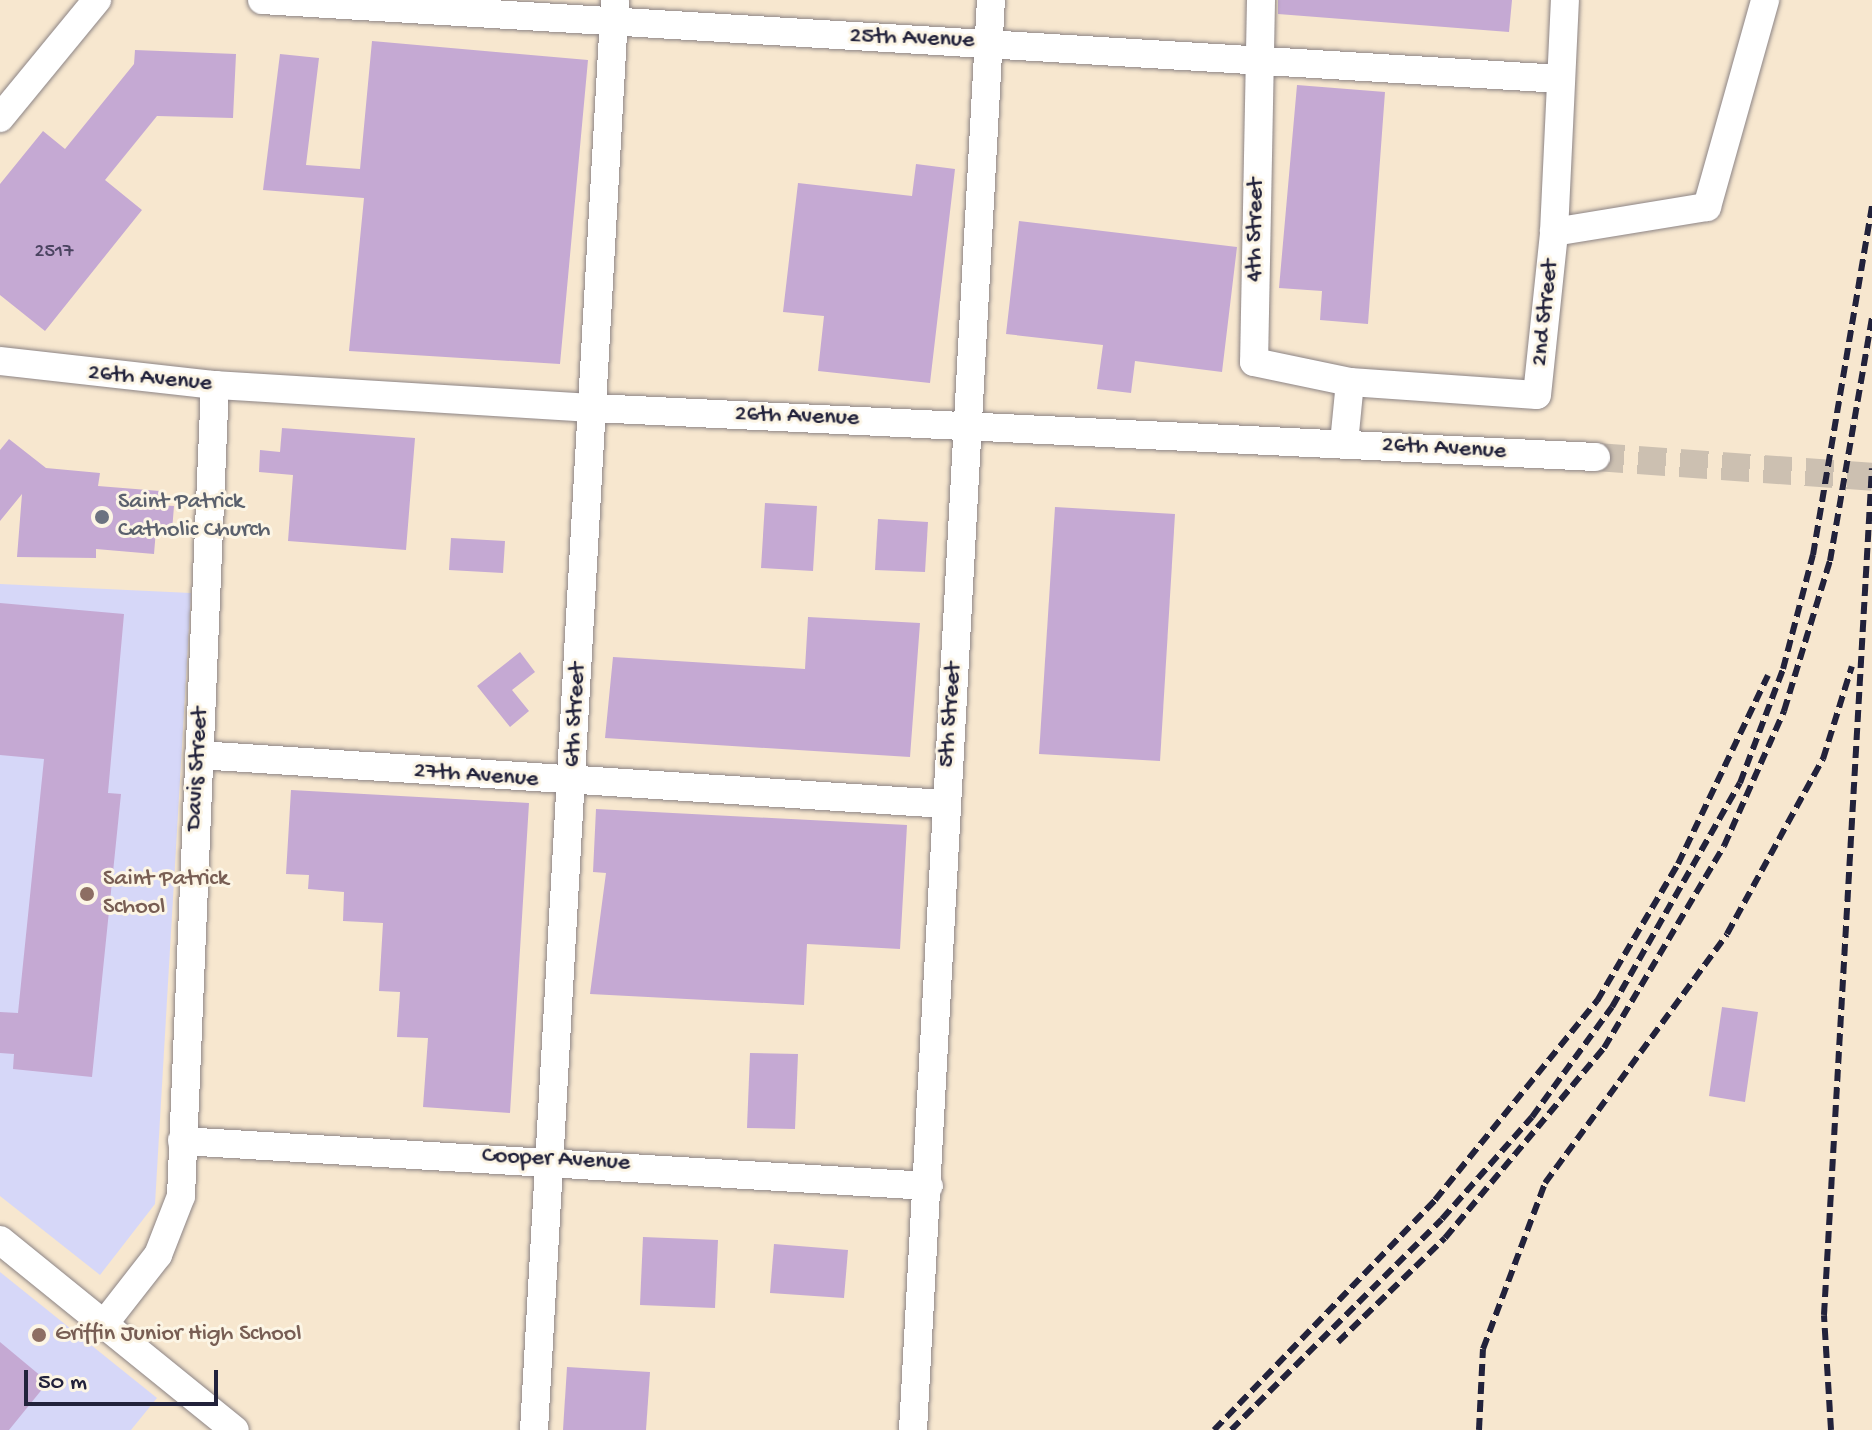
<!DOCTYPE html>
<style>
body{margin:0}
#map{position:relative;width:1872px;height:1430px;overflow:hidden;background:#f7e7cf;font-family:"Gochi Hand",sans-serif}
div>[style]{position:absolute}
.built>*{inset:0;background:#d6d7f8}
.building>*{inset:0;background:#c5a9d3}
.minor-tunnel>*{height:28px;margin-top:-14px;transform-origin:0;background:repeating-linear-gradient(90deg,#ccc0b1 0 28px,transparent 0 42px)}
.roads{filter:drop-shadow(0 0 2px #8c8485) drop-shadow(0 0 2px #8c8485)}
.minor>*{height:28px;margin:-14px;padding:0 14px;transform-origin:14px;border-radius:14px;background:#fff}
.rail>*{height:6px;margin-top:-3px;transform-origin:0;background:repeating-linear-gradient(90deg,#22223b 0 12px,transparent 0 18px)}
.dots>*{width:22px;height:22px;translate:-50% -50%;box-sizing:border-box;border:4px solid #fcf5e5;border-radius:50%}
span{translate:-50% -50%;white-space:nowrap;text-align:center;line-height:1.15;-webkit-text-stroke:6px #fcf5e5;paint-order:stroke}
.number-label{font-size:20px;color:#4b4461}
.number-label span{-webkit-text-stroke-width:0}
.street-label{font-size:24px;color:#22223b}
.worship-label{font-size:24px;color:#5b616d}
.left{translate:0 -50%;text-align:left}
.education-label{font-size:24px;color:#785e54}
.scale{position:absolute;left:24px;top:1370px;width:194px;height:36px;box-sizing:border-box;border:4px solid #22223b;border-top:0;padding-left:10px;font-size:24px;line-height:28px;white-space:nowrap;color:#22223b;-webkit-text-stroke:6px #fcf5e5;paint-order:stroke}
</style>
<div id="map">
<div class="built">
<i style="clip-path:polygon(0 584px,191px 593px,155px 1204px,100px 1275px,0 1196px)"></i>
<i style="clip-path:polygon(0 1272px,157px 1398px,131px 1430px,0 1430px)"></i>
</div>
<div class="building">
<i style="clip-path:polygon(1278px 0,1512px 0,1509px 32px,1278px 14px)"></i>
<i style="clip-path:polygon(372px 41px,588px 60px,560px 364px,349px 351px,364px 198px,263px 190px,280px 54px,319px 58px,306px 165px,360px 169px)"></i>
<i style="clip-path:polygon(135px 50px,236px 54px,233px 118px,157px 116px,105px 180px,142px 210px,45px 331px,0 295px,0 184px,43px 131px,65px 149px,134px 64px)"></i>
<i style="clip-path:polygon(1297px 85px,1385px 92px,1368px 324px,1320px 320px,1322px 291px,1279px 288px)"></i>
<i style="clip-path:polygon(916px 164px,955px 169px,930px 383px,818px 371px,824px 316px,783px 312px,798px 183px,912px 196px)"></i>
<i style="clip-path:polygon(1019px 221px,1237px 247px,1222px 372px,1135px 361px,1131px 393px,1097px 389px,1103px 345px,1006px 334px)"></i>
<i style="clip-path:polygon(282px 428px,415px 438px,406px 550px,288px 541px,293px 475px,259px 472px,260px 450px,280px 452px)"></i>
<i style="clip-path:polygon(9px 439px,46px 468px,100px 473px,98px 486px,160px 491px,158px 505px,174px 506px,172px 531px,156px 530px,154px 554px,96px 549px,96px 558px,17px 557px,22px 494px,0 521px,0 450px)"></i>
<i style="clip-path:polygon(765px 503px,817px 506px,813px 571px,761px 568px)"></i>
<i style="clip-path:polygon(1055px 507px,1175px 514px,1160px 761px,1039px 754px)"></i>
<i style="clip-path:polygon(878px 519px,928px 522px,925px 572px,875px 570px)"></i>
<i style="clip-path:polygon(451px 538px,505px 541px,503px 573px,449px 570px)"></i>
<i style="clip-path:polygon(0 603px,124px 614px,108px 793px,121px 794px,92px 1077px,13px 1069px,14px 1054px,0 1053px,0 1012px,18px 1013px,44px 759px,0 755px)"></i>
<i style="clip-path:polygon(808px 617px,920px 623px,910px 757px,605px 738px,613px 657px,805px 669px)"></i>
<i style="clip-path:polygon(520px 652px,535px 672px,512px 690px,529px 711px,510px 727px,477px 686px)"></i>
<i style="clip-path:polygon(291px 790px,529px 803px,510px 1113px,423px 1107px,428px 1038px,397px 1037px,400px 992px,379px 991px,383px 923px,343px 921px,344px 892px,308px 889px,309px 875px,286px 874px)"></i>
<i style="clip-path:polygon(596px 809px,907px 825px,900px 949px,807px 944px,804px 1005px,590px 994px,606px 873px,593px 872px)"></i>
<i style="clip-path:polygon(1722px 1007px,1758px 1012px,1745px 1102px,1709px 1096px)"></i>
<i style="clip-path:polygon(750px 1053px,798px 1054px,795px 1129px,747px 1128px)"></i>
<i style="clip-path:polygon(643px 1237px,718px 1240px,715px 1308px,640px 1305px)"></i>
<i style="clip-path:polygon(774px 1244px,848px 1250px,844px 1298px,770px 1293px)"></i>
<i style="clip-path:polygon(0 1342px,48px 1382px,9px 1430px,0 1430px)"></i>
<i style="clip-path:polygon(567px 1367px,650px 1372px,646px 1430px,563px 1430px)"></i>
</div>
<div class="minor-tunnel">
<i style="left:1596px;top:457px;width:277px;rotate:4.1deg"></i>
</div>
<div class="roads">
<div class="minor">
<i style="left:262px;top:0;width:1301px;rotate:3.48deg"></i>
<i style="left:1261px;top:0;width:362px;rotate:91.1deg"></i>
<i style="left:1254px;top:362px;width:98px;rotate:11.8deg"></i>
<i style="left:1350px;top:382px;width:187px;rotate:4deg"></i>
<i style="left:1537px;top:395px;width:164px;rotate:-84deg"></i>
<i style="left:1554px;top:232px;width:232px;rotate:-87.3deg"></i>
<i style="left:0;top:118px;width:153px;rotate:-50.6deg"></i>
<i style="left:1554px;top:232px;width:155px;rotate:-9.3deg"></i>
<i style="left:1707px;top:207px;width:215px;rotate:-74.3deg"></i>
<i style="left:0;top:361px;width:216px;rotate:6.4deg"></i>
<i style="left:215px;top:385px;width:380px;rotate:3.5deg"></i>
<i style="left:594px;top:408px;width:1003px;rotate:2.8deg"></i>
<i style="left:1344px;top:443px;width:61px;rotate:-84.4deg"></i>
<i style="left:199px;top:755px;width:747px;rotate:3.76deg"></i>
<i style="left:182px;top:1141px;width:748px;rotate:3.45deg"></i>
<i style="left:0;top:1240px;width:302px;rotate:39deg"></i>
<i style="left:104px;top:1324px;width:88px;rotate:-52deg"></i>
<i style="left:158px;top:1255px;width:63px;rotate:-68.7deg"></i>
<i style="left:181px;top:1196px;width:812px;rotate:-87.6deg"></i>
<i style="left:534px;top:1430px;width:1432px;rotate:-86.76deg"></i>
<i style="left:913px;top:1430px;width:1432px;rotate:-86.88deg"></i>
</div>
</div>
<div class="rail">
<i style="left:1338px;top:1342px;width:149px;rotate:-44.2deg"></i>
<i style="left:1445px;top:1238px;width:248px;rotate:-50.1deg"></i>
<i style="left:1604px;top:1048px;width:235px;rotate:-59.3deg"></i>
<i style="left:1724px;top:846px;width:148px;rotate:-66deg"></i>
<i style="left:1784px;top:711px;width:157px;rotate:-73deg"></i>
<i style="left:1830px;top:561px;width:247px;rotate:-80.2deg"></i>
<i style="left:1214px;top:1430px;width:319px;rotate:-46.1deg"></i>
<i style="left:1435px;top:1200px;width:257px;rotate:-50.9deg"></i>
<i style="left:1597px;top:1001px;width:159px;rotate:-59.4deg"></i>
<i style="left:1678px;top:864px;width:209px;rotate:-64.5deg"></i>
<i style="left:1231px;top:1430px;width:298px;rotate:-45deg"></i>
<i style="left:1442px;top:1219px;width:136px;rotate:-48.6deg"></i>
<i style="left:1532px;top:1117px;width:136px;rotate:-54deg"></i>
<i style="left:1612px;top:1007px;width:258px;rotate:-60.3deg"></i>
<i style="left:1740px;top:783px;width:122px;rotate:-69.3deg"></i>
<i style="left:1783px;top:669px;width:118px;rotate:-75.3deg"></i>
<i style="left:1813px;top:555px;width:354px;rotate:-80.4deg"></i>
<i style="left:1479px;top:1430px;width:81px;rotate:-87.2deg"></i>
<i style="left:1483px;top:1349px;width:177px;rotate:-69.5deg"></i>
<i style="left:1545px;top:1183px;width:308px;rotate:-53.8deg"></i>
<i style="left:1727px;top:934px;width:200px;rotate:-61.3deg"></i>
<i style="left:1823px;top:759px;width:97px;rotate:-72.7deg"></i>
<i style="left:1831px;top:1430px;width:115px;rotate:-93.5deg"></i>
<i style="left:1824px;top:1315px;width:848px;rotate:-86.76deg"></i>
</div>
<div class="dots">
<i style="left:102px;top:517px;background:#6b7280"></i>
<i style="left:87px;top:894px;background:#8d6e63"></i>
<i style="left:39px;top:1335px;background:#8d6e63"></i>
</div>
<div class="number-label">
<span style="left:54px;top:252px">2517</span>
</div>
<div class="street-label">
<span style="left:912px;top:39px;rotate:2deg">25th Avenue</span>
<span style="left:1256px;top:230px;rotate:-89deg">4th Street</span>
<span style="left:1546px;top:313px;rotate:-84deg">2nd Street</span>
<span style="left:150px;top:379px;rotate:5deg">26th Avenue</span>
<span style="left:797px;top:417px;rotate:2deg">26th Avenue</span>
<span style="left:1444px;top:449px;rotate:3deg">26th Avenue</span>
<span style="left:576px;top:715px;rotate:-87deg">6th Street</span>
<span style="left:951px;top:715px;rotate:-86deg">5th Street</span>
<span style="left:198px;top:769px;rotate:-87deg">Davis Street</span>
<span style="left:476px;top:776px;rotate:4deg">27th Avenue</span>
<span style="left:556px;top:1160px;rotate:3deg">Cooper Avenue</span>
</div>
<div class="worship-label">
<span class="left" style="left:118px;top:517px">Saint Patrick<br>Catholic Church</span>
</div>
<div class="education-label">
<span class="left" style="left:103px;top:894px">Saint Patrick<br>School</span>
<span class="left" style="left:55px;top:1335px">Griffin Junior High School</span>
</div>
<div class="scale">50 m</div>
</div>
